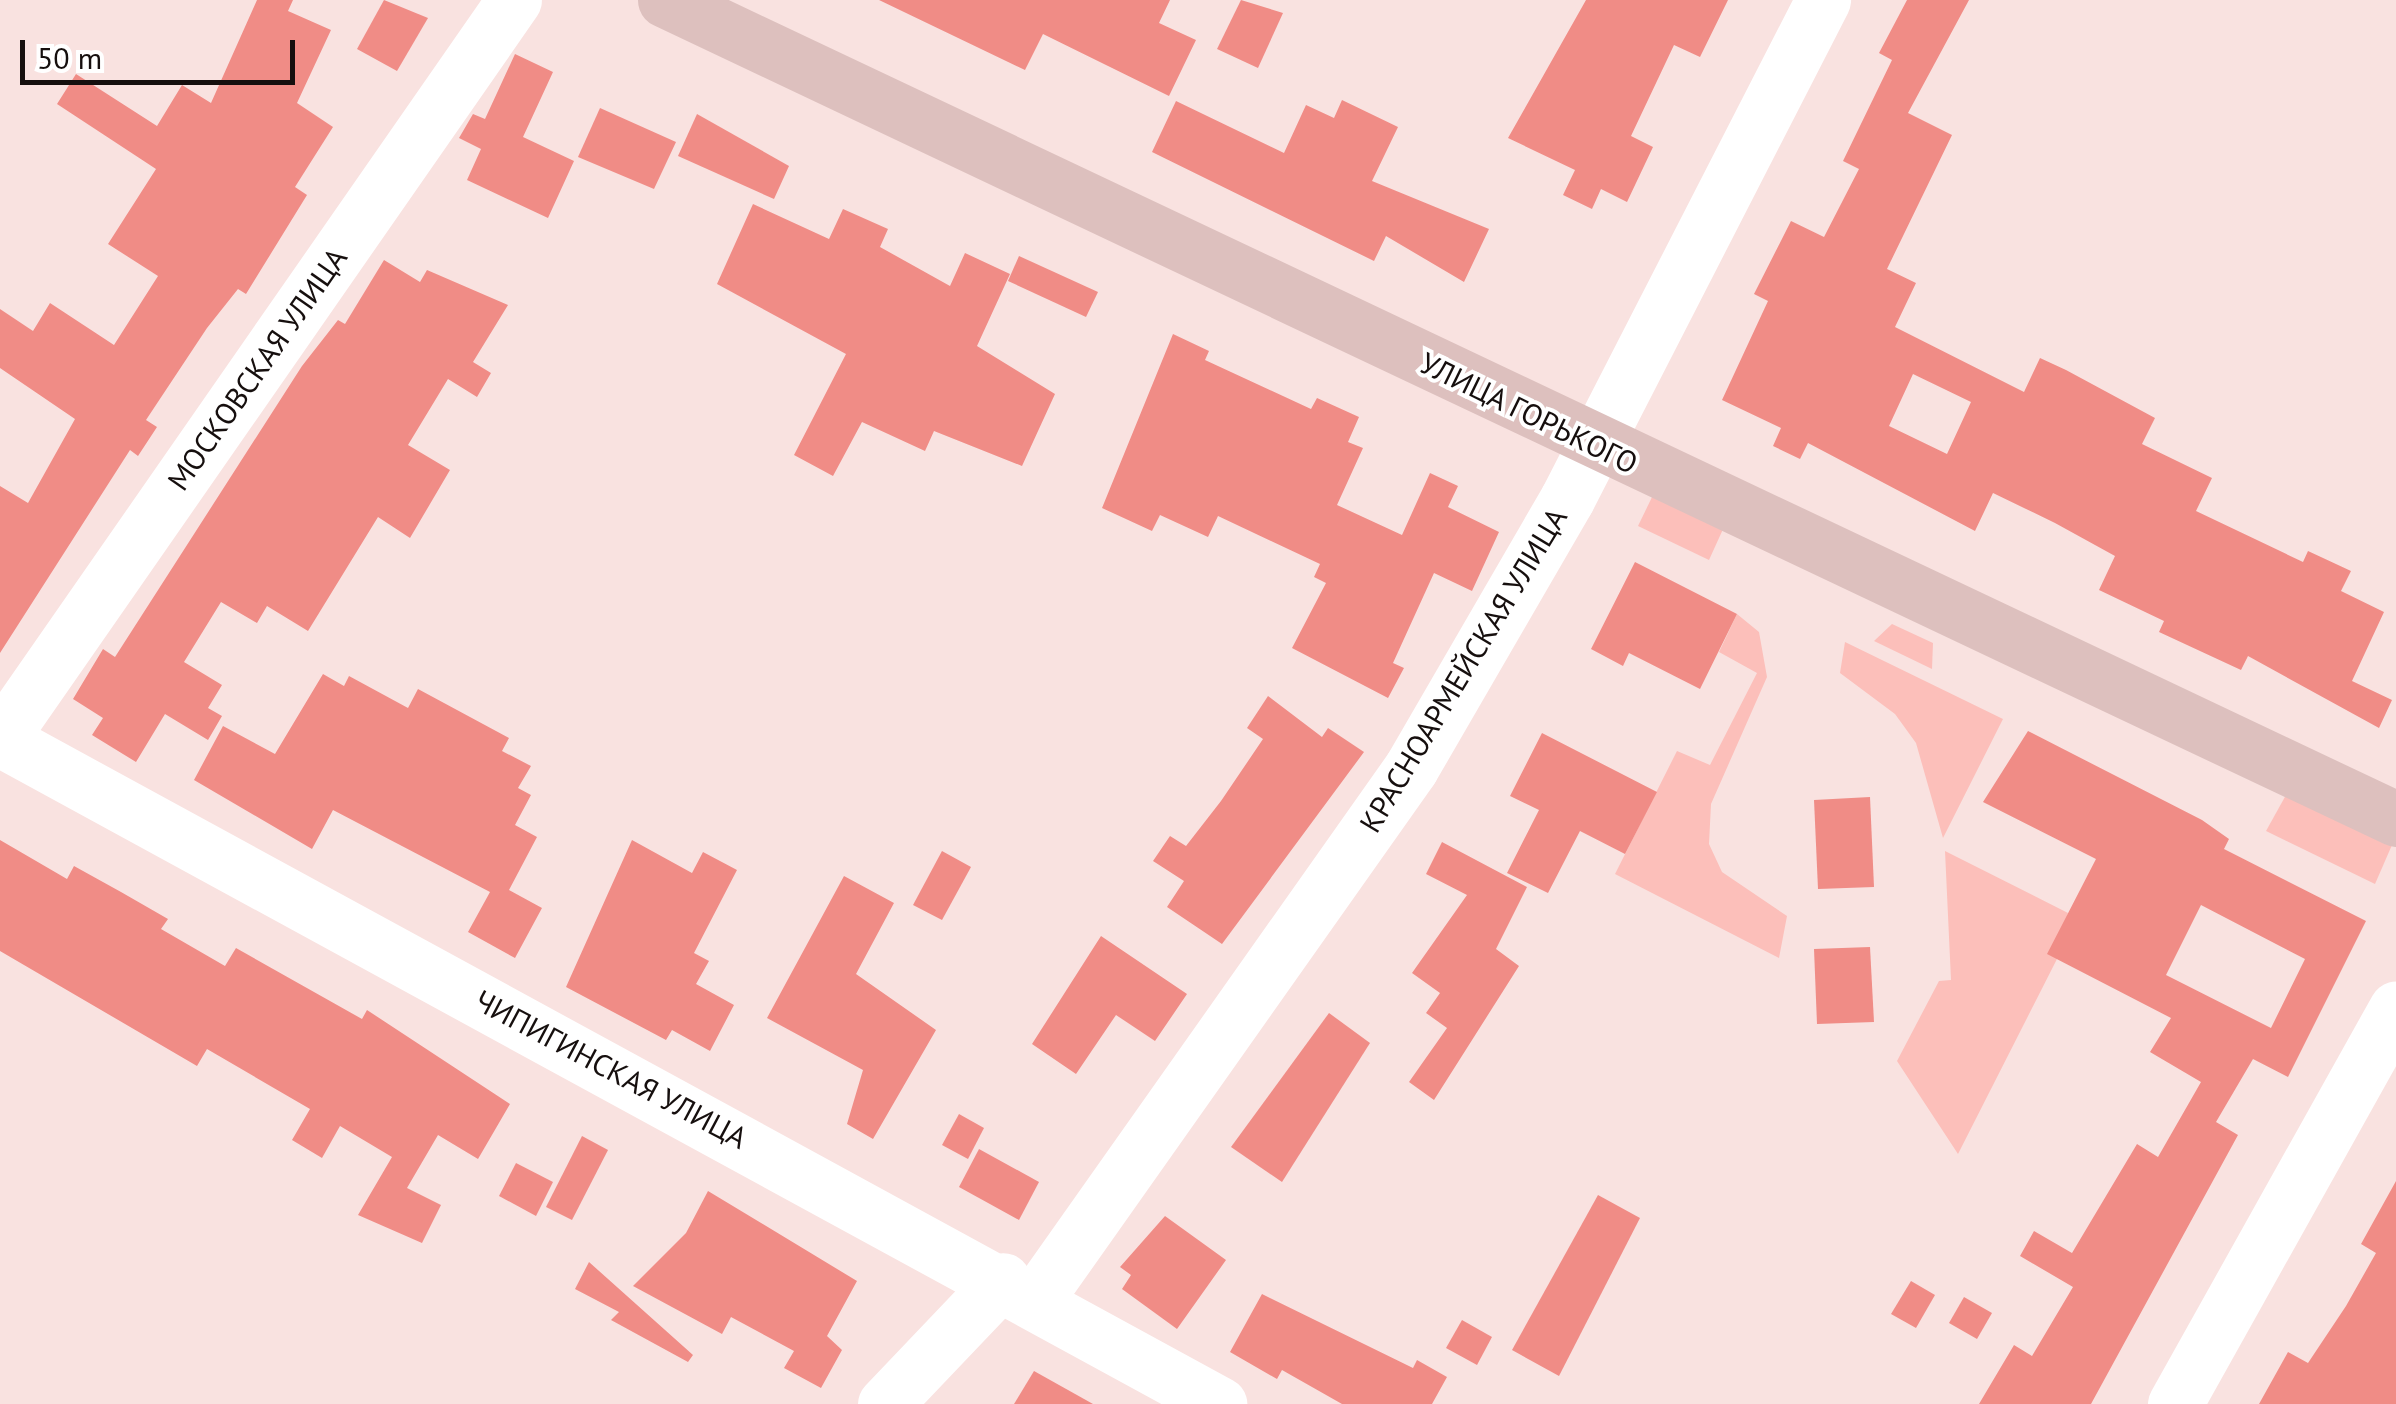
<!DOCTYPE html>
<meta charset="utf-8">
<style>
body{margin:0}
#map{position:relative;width:2396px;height:1404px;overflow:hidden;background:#f9e2e0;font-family:"PT Sans",sans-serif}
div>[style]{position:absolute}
.green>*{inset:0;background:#fcbfba}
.building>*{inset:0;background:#f08c86}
.minor>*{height:55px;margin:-27.5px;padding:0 27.5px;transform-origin:27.5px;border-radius:27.5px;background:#fff}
.major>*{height:55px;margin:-27.5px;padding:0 27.5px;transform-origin:27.5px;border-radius:27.5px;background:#ddc0be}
span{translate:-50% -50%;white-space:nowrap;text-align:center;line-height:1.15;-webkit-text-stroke:8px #fff;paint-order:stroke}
.street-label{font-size:30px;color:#160f0e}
.scale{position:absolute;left:20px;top:40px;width:275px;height:45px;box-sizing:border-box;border:5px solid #160f0e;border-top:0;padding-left:12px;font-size:30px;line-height:35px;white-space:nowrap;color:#160f0e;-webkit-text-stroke:8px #fff;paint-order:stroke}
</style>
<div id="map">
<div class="green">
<i style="clip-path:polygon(1654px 493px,1724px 527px,1709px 560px,1638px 526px)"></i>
<i style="clip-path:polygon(1737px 614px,1759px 632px,1767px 677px,1711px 804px,1709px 844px,1722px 872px,1787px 916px,1779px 958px,1615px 874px,1677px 751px,1710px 765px,1757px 673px,1719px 652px)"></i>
<i style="clip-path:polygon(1892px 624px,1933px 643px,1932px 669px,1874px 641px)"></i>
<i style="clip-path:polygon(1845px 642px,2003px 719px,1943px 838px,1916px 743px,1895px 714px,1840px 673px)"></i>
<i style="clip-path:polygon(2286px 795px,2392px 845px,2375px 884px,2266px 831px)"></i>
<i style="clip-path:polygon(1945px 851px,2068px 913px,2057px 959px,1958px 1154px,1897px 1061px,1939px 981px,1951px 980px)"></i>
</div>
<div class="building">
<i style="clip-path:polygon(257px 0,293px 0,288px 11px,331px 30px,297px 103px,333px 127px,295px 187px,307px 195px,246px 294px,238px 289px,207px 328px,146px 420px,157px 427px,138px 456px,130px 450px,0 653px,0 486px,28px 503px,75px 419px,0 368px,0 309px,33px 331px,50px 303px,114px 345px,158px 276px,108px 244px,156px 169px,57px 104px,76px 74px,157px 126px,182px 85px,211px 103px)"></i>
<i style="clip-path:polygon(384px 0,428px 18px,397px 71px,357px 49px)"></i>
<i style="clip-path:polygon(879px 0,1170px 0,1159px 23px,1196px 40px,1169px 96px,1043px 34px,1025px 70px)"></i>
<i style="clip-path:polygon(1241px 0,1283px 13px,1258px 68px,1217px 49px)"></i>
<i style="clip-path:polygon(1586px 0,1728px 0,1700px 57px,1674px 45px,1631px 136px,1653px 147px,1627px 202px,1601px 189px,1592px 209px,1563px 195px,1575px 170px,1508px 138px)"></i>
<i style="clip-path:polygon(evenodd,1907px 0,1969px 0,1908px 113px,1952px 135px,1887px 269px,1916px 283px,1895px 327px,2024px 392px,2040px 358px,2066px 370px,2155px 418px,2142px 444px,2212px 478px,2196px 511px,2303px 562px,2308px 551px,2351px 571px,2341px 591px,2384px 612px,2352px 681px,2392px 700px,2379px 728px,2248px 656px,2241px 670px,2159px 632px,2164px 621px,2099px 590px,2115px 556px,2055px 523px,1993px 493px,1975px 531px,1808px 443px,1800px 459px,1773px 446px,1781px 428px,1722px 400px,1768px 301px,1754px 294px,1791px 221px,1824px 237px,1859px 169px,1843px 161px,1892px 60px,1879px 53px,1907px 0,1913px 374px,1971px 402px,1947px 454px,1889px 426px,1913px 374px)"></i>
<i style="clip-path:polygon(515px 54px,553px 72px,523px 137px,574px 161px,548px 218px,467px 180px,481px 149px,459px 138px,473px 114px,485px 119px)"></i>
<i style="clip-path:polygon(1342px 100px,1398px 127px,1372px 181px,1489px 229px,1464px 282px,1386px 236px,1374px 261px,1152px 152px,1176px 101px,1284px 153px,1306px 105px,1334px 118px)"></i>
<i style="clip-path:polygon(600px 108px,676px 142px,654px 189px,578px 157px)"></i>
<i style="clip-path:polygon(697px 114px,789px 166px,774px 199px,678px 156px)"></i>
<i style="clip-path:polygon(753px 204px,829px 239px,843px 209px,888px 229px,880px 247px,950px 286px,965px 253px,1010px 274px,977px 346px,1055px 394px,1022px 466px,934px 431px,925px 451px,862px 422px,833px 476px,794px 455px,846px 354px,717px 284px)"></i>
<i style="clip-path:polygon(1019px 256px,1098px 292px,1086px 317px,1008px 281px)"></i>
<i style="clip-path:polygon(384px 260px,420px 282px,427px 270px,508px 305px,473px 362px,491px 373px,477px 397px,448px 379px,408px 445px,450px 470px,410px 538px,378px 517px,308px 631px,267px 606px,257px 623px,221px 602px,184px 662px,222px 685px,208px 708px,222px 716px,208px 740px,165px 714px,136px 762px,92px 735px,103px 718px,73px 699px,103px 649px,115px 657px,302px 366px,338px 320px,345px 324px)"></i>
<i style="clip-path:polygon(1173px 334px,1209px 351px,1205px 360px,1311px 409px,1317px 398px,1359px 417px,1348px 442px,1363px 448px,1337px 505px,1402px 535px,1430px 473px,1458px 486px,1448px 507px,1499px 532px,1472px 591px,1434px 573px,1393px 663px,1404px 668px,1388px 698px,1292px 648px,1326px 583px,1314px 577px,1320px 564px,1218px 516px,1208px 537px,1160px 515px,1152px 531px,1102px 508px)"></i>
<i style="clip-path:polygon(1635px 562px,1737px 614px,1700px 689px,1629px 653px,1623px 666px,1591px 649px)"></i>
<i style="clip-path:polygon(323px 674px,344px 686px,349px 676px,408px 708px,418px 689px,509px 738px,502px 751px,531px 766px,518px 788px,531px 795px,515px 825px,537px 837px,509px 890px,542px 908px,515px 958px,468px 932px,490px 892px,333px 810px,312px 849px,194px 780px,223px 726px,275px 754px)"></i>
<i style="clip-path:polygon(1268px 696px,1322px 737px,1328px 728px,1364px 752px,1222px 944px,1167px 907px,1184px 881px,1153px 861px,1170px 836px,1186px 846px,1221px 801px,1263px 739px,1247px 728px)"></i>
<i style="clip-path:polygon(evenodd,2028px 731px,2202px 820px,2229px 839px,2224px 849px,2366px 921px,2288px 1077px,2253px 1059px,2216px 1122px,2238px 1135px,2091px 1404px,1979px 1404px,2014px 1345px,2032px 1356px,2073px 1287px,2020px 1256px,2034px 1231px,2072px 1253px,2137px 1144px,2158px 1157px,2201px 1082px,2150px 1052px,2171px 1018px,2047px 954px,2096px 859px,1983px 802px,2028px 731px,2201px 905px,2305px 959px,2271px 1028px,2166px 975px,2201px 905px)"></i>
<i style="clip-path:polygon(1542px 733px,1657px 792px,1625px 854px,1580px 831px,1548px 893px,1507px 873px,1539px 810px,1510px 796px)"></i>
<i style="clip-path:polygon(1870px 797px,1874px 887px,1818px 889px,1814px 800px)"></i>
<i style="clip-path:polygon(0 840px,67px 879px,74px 866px,121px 892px,168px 919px,161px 929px,225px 966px,236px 948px,362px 1019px,367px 1010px,510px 1104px,478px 1159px,438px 1135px,407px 1188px,441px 1205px,422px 1243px,358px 1215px,392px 1157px,340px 1126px,322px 1158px,292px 1140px,310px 1109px,207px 1049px,197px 1066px,0 951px)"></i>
<i style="clip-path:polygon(632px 840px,692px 873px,703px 852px,737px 870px,694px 953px,709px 961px,696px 984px,734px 1005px,710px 1051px,672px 1030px,666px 1040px,566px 987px)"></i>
<i style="clip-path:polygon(1442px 842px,1527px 887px,1496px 949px,1519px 966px,1434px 1100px,1409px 1082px,1447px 1028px,1426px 1013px,1440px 993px,1412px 973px,1467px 895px,1426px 874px)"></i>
<i style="clip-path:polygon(942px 851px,971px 867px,942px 920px,913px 905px)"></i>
<i style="clip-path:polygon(844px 876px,894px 903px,856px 974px,936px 1030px,873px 1139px,847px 1124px,863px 1070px,767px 1018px)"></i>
<i style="clip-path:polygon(1101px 936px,1187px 994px,1155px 1041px,1116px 1015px,1076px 1074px,1032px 1044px)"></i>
<i style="clip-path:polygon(1870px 947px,1874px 1022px,1817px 1024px,1814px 949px)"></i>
<i style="clip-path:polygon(1329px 1013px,1370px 1043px,1282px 1182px,1231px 1147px)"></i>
<i style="clip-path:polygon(959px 1114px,984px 1128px,968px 1159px,942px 1145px)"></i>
<i style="clip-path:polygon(582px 1136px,608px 1150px,572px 1220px,546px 1207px)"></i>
<i style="clip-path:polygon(979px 1149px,1039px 1182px,1019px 1220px,959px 1187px)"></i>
<i style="clip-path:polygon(516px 1163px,553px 1182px,536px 1216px,499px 1196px)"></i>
<i style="clip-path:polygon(2396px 1181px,2396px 1404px,2259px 1404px,2288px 1352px,2308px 1363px,2346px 1306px,2376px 1253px,2361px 1244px)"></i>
<i style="clip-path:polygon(708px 1191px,857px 1281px,827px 1336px,842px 1350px,821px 1388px,784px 1368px,794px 1351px,731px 1317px,722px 1334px,633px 1286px,686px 1233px)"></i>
<i style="clip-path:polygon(1598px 1195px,1640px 1218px,1559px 1376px,1512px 1350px)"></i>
<i style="clip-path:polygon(1165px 1216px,1226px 1260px,1177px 1329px,1122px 1289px,1131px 1275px,1120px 1267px)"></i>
<i style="clip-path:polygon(589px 1262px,693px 1355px,688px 1362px,611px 1320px,619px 1312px,575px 1289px)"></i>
<i style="clip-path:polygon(1911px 1281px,1935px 1295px,1916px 1328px,1891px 1314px)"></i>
<i style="clip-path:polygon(1262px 1294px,1413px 1368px,1417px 1360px,1447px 1377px,1432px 1404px,1342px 1404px,1282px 1370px,1277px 1379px,1230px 1352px)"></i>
<i style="clip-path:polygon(1964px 1297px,1992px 1313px,1977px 1339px,1949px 1323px)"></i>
<i style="clip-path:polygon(1462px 1320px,1492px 1337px,1477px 1365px,1446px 1348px)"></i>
<i style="clip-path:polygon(1034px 1371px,1093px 1404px,1014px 1404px)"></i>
</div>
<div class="minor">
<i style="left:0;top:739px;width:1389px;rotate:28.61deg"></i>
<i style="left:0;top:739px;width:900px;rotate:-55.18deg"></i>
<i style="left:1036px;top:1299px;width:650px;rotate:-54.77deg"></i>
<i style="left:1411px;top:768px;width:311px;rotate:-59.9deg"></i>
<i style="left:1567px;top:499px;width:561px;rotate:-62.84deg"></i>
<i style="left:885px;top:1404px;width:171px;rotate:-46.4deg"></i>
<i style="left:2175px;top:1404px;width:453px;rotate:-60.8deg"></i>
</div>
<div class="major">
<i style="left:665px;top:0;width:1915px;rotate:25.32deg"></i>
</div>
<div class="street-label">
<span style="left:257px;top:369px;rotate:-55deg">МОСКОВСКАЯ УЛИЦА</span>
<span style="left:1529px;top:413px;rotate:26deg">УЛИЦА ГОРЬКОГО</span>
<span style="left:1463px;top:670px;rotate:-59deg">КРАСНОАРМЕЙСКАЯ УЛИЦА</span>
<span style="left:611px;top:1069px;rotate:28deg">ЧИПИГИНСКАЯ УЛИЦА</span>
</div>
<div class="scale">50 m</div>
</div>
